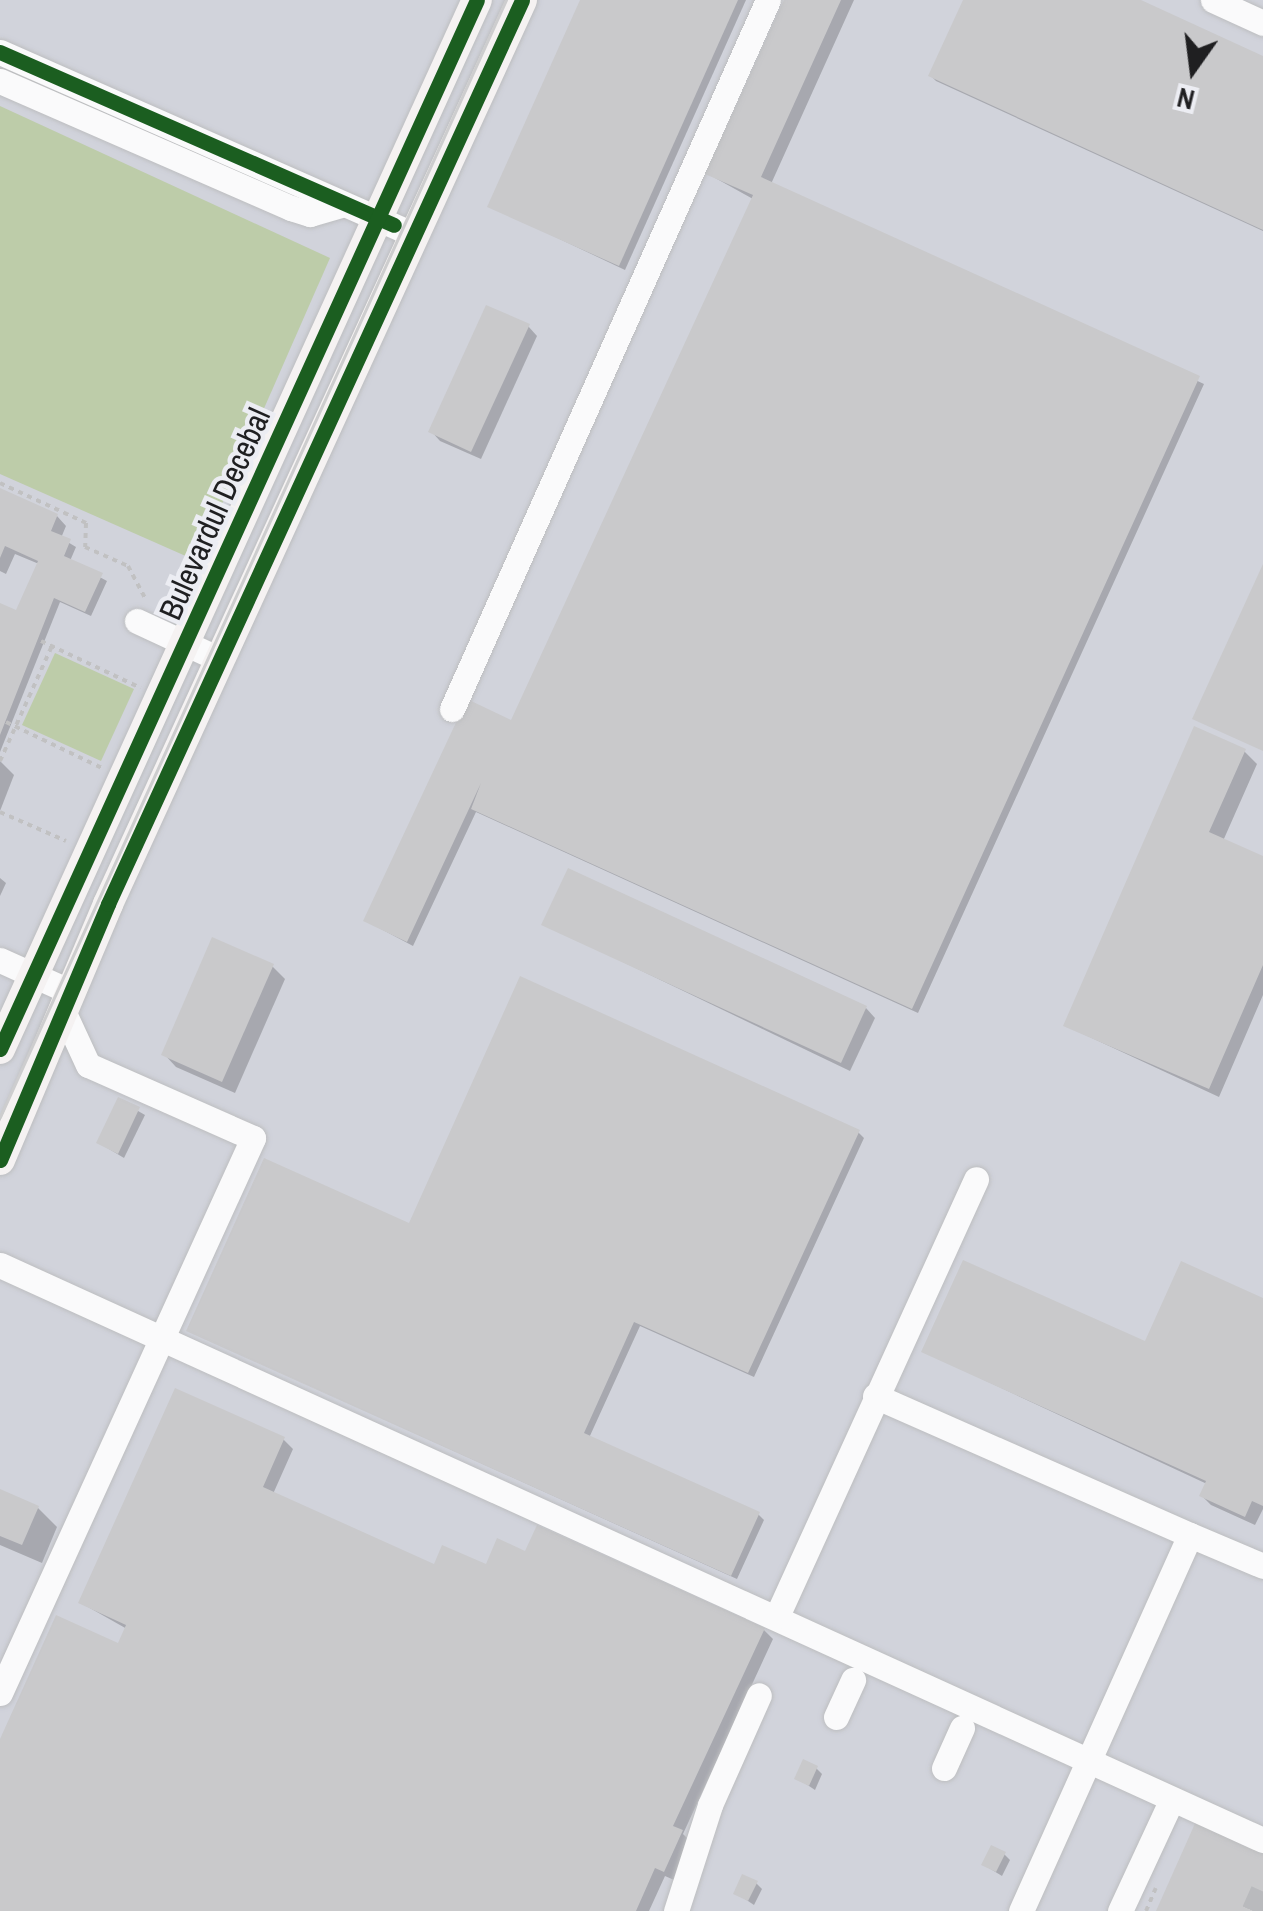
<!DOCTYPE html>
<style>
body{margin:0}
#map{position:relative;width:1263px;height:1911px;overflow:hidden;background:#e0e1e4;font-family:"Archivo Narrow",sans-serif}
div>[style]{position:absolute}
.built>*{inset:0;background:#d1d3db}
.green>*{inset:0;background:#bdcca9}
.shadow>*{inset:0;background:#0003}
.building>*{inset:0;background:#c9c9cb}
.minor-tunnel>*{height:25px;margin-top:-12.5px;transform-origin:0;background:repeating-linear-gradient(90deg,#b9babd 0 25px,transparent 0 37px)}
.path>*{height:4px;margin-top:-2px;transform-origin:0;background:repeating-linear-gradient(90deg,#c1c1c2 0 5px,transparent 0 10px)}
.roads{filter:drop-shadow(0 0 2px #bdbec0) drop-shadow(0 0 2px #bdbec0)}
.minor>*{height:25px;margin:-12.5px;padding:0 12.5px;transform-origin:12.5px;border-radius:12.5px;background:#fafafb}
.major>*{height:30px;margin:-15px;padding:0 15px;transform-origin:15px;border-radius:15px;background:#f5f2f2}
.tram>*{height:2.5px;margin:-1.25px;padding:0 1.25px;transform-origin:1.25px;border-radius:1.25px;background:#cdcdce}
.cycleway>*{height:15px;margin:-7.5px;padding:0 7.5px;transform-origin:7.5px;border-radius:7.5px;background:#1b5e20}
span{translate:-50% -50%;white-space:nowrap;text-align:center;line-height:1.15;-webkit-text-stroke:9px #ecedf3;paint-order:stroke}
.street-label{font-size:32px;color:#1f1f21}
.north{position:absolute;left:1143px;top:20px;width:100px;height:100px;-webkit-text-stroke:8px #ecedf3;paint-order:stroke;rotate:194deg;font-size:28px;font-weight:700;line-height:40px;text-align:center;color:#1f1f21}
.north::after{content:'';display:block;margin:auto;width:35px;height:45px;background:#1f1f21;clip-path:polygon(50% 0,100% 100%,50% 72%,0 100%)}
</style>
<div id="map">
<div class="built">
<i style="clip-path:polygon(0 0,1263px 0,1263px 1911px,0 1911px)"></i>
</div>
<div class="green">
<i style="clip-path:polygon(0 106px,330px 258px,197px 561px,0 474px)"></i>
<i style="clip-path:polygon(55px 653px,134px 689px,101px 761px,22px 725px)"></i>
</div>
<div class="shadow">
<i style="clip-path:polygon(583px 0,746px 0,625px 270px,490px 206px)"></i>
<i style="clip-path:polygon(787px 0,854px 0,771px 184px,1204px 384px,918px 1013px,476px 812px,413px 946px,366px 921px,512px 724px,753px 199px,708px 174px)"></i>
<i style="clip-path:polygon(965px 0,1135px 0,1263px 59px,1263px 231px,936px 81px,931px 76px)"></i>
<i style="clip-path:polygon(528px 326px,537px 336px,481px 459px,440px 441px,431px 431px)"></i>
<i style="clip-path:polygon(0 491px,57px 516px,66px 526px,61px 538px,76px 547px,70px 561px,107px 581px,91px 616px,60px 602px,0 752px,0 606px,17px 614px,39px 564px,15px 554px,6px 574px,0 571px)"></i>
<i style="clip-path:polygon(1244px 751px,1257px 764px,1223px 841px,1263px 859px,1263px 995px,1219px 1097px,1066px 1026px)"></i>
<i style="clip-path:polygon(0 761px,14px 775px,0 811px)"></i>
<i style="clip-path:polygon(0 878px,6px 883px,0 896px)"></i>
<i style="clip-path:polygon(544px 924px,866px 1008px,875px 1018px,850px 1071px)"></i>
<i style="clip-path:polygon(272px 966px,285px 979px,235px 1093px,176px 1067px,164px 1054px)"></i>
<i style="clip-path:polygon(119px 1100px,145px 1115px,124px 1158px,99px 1143px)"></i>
<i style="clip-path:polygon(858px 1132px,864px 1138px,754px 1377px,640px 1326px,589px 1438px,758px 1514px,764px 1520px,737px 1579px,189px 1331px,410px 1226px)"></i>
<i style="clip-path:polygon(1263px 1301px,1263px 1509px,1255px 1525px,1211px 1505px,1202px 1496px,1207px 1484px,924px 1352px,1147px 1345px)"></i>
<i style="clip-path:polygon(283px 1439px,293px 1449px,273px 1494px,435px 1567px,487px 1568px,527px 1554px,764px 1630px,773px 1639px,683px 1834px,691px 1842px,674px 1880px,665px 1876px,649px 1911px,0 1911px,0 1745px,119px 1646px,127px 1629px,81px 1603px)"></i>
<i style="clip-path:polygon(0 1491px,38px 1508px,57px 1527px,42px 1563px,0 1545px)"></i>
<i style="clip-path:polygon(816px 1768px,822px 1774px,815px 1790px,797px 1778px)"></i>
<i style="clip-path:polygon(1004px 1854px,1010px 1860px,1002px 1876px,984px 1865px)"></i>
<i style="clip-path:polygon(756px 1883px,762px 1889px,754px 1905px,736px 1893px)"></i>
</div>
<div class="building">
<i style="clip-path:polygon(580px 0,738px 0,619px 266px,487px 207px)"></i>
<i style="clip-path:polygon(784px 0,841px 0,761px 177px,1200px 376px,912px 1009px,471px 809px,481px 783px,407px 942px,363px 921px,467px 699px,511px 720px,753px 195px,705px 174px)"></i>
<i style="clip-path:polygon(963px 0,1141px 0,1263px 56px,1263px 230px,928px 76px)"></i>
<i style="clip-path:polygon(486px 305px,530px 324px,471px 452px,428px 432px)"></i>
<i style="clip-path:polygon(0 488px,58px 514px,51px 531px,71px 539px,64px 556px,103px 573px,85px 612px,54px 598px,0 735px,0 603px,16px 610px,38px 561px,5px 546px,0 558px)"></i>
<i style="clip-path:polygon(1263px 564px,1263px 751px,1192px 719px)"></i>
<i style="clip-path:polygon(1194px 726px,1246px 749px,1209px 832px,1263px 856px,1263px 965px,1209px 1089px,1063px 1026px)"></i>
<i style="clip-path:polygon(568px 868px,867px 1006px,841px 1063px,541px 925px)"></i>
<i style="clip-path:polygon(212px 937px,274px 964px,222px 1082px,161px 1055px)"></i>
<i style="clip-path:polygon(520px 976px,860px 1130px,748px 1373px,634px 1322px,584px 1433px,760px 1512px,731px 1576px,186px 1331px,264px 1158px,409px 1223px)"></i>
<i style="clip-path:polygon(118px 1097px,140px 1107px,118px 1154px,96px 1143px)"></i>
<i style="clip-path:polygon(963px 1260px,1145px 1341px,1181px 1261px,1263px 1298px,1263px 1506px,1252px 1501px,1245px 1517px,1199px 1496px,1206px 1481px,921px 1352px)"></i>
<i style="clip-path:polygon(175px 1388px,285px 1437px,263px 1487px,434px 1564px,442px 1545px,486px 1564px,497px 1538px,525px 1551px,537px 1525px,765px 1628px,673px 1826px,683px 1830px,664px 1872px,655px 1868px,636px 1911px,0 1911px,0 1739px,56px 1615px,118px 1643px,126px 1625px,78px 1603px)"></i>
<i style="clip-path:polygon(0 1489px,39px 1506px,22px 1545px,0 1536px)"></i>
<i style="clip-path:polygon(803px 1759px,818px 1766px,809px 1786px,794px 1779px)"></i>
<i style="clip-path:polygon(1197px 1819px,1263px 1849px,1263px 1911px,1156px 1911px)"></i>
<i style="clip-path:polygon(991px 1845px,1006px 1852px,996px 1872px,981px 1865px)"></i>
<i style="clip-path:polygon(742px 1874px,758px 1881px,748px 1901px,733px 1894px)"></i>
</div>
<div class="minor-tunnel">
<i style="left:1254px;top:1911px;width:22px;rotate:-66deg"></i>
</div>
<div class="path">
<i style="left:0;top:483px;width:95px;rotate:24.9deg"></i>
<i style="left:86px;top:523px;width:24px;rotate:92deg"></i>
<i style="left:85px;top:547px;width:47px;rotate:23.8deg"></i>
<i style="left:128px;top:566px;width:38px;rotate:62deg"></i>
<i style="left:41px;top:641px;width:110px;rotate:25.2deg"></i>
<i style="left:6px;top:722px;width:109px;rotate:25.6deg"></i>
<i style="left:0;top:761px;width:126px;rotate:-65.7deg"></i>
<i style="left:0;top:812px;width:72px;rotate:23.7deg"></i>
<i style="left:1146px;top:1911px;width:25px;rotate:-67deg"></i>
</div>
<div class="roads">
<div class="minor">
<i style="left:1213px;top:0;width:55px;rotate:24.7deg"></i>
<i style="left:0;top:52px;width:450px;rotate:23.8deg"></i>
<i style="left:0;top:81px;width:318px;rotate:23.6deg"></i>
<i style="left:291px;top:208px;width:20px;rotate:18deg"></i>
<i style="left:310px;top:214px;width:35px;rotate:-16deg"></i>
<i style="left:137px;top:621px;width:90px;rotate:24.9deg"></i>
<i style="left:452px;top:709px;width:776px;rotate:-65.98deg"></i>
<i style="left:0;top:960px;width:78px;rotate:24.3deg"></i>
<i style="left:0;top:1265px;width:1388px;rotate:24.48deg"></i>
<i style="left:875px;top:1396px;width:344px;rotate:23.8deg"></i>
<i style="left:777px;top:1616px;width:480px;rotate:-65.5deg"></i>
<i style="left:0;top:1693px;width:610px;rotate:-65.49deg"></i>
<i style="left:253px;top:1138px;width:180px;rotate:-156.1deg"></i>
<i style="left:88px;top:1065px;width:60px;rotate:-114.8deg"></i>
<i style="left:836px;top:1717px;width:41px;rotate:-65.3deg"></i>
<i style="left:944px;top:1768px;width:44px;rotate:-65.8deg"></i>
<i style="left:676px;top:1911px;width:111px;rotate:-72.2deg"></i>
<i style="left:710px;top:1805px;width:120px;rotate:-66deg"></i>
<i style="left:1021px;top:1911px;width:412px;rotate:-65.8deg"></i>
<i style="left:1190px;top:1535px;width:79px;rotate:23deg"></i>
<i style="left:1120px;top:1911px;width:123px;rotate:-65.1deg"></i>
</div>
<div class="major">
<i style="left:0;top:1049px;width:1152px;rotate:-65.55deg"></i>
<i style="left:0;top:1160px;width:278px;rotate:-67.1deg"></i>
<i style="left:108px;top:904px;width:994px;rotate:-65.39deg"></i>
</div>
</div>
<div class="tram">
<i style="left:0;top:1117px;width:1226px;rotate:-65.63deg"></i>
</div>
<div class="cycleway">
<i style="left:0;top:52px;width:430px;rotate:23.7deg"></i>
<i style="left:0;top:1049px;width:1152px;rotate:-65.55deg"></i>
<i style="left:0;top:1160px;width:278px;rotate:-67.1deg"></i>
<i style="left:108px;top:904px;width:994px;rotate:-65.39deg"></i>
</div>
<div class="street-label">
<span style="left:215px;top:514px;rotate:-66deg">Bulevardul Decebal</span>
</div>
<div class="north">N</div>
</div>
